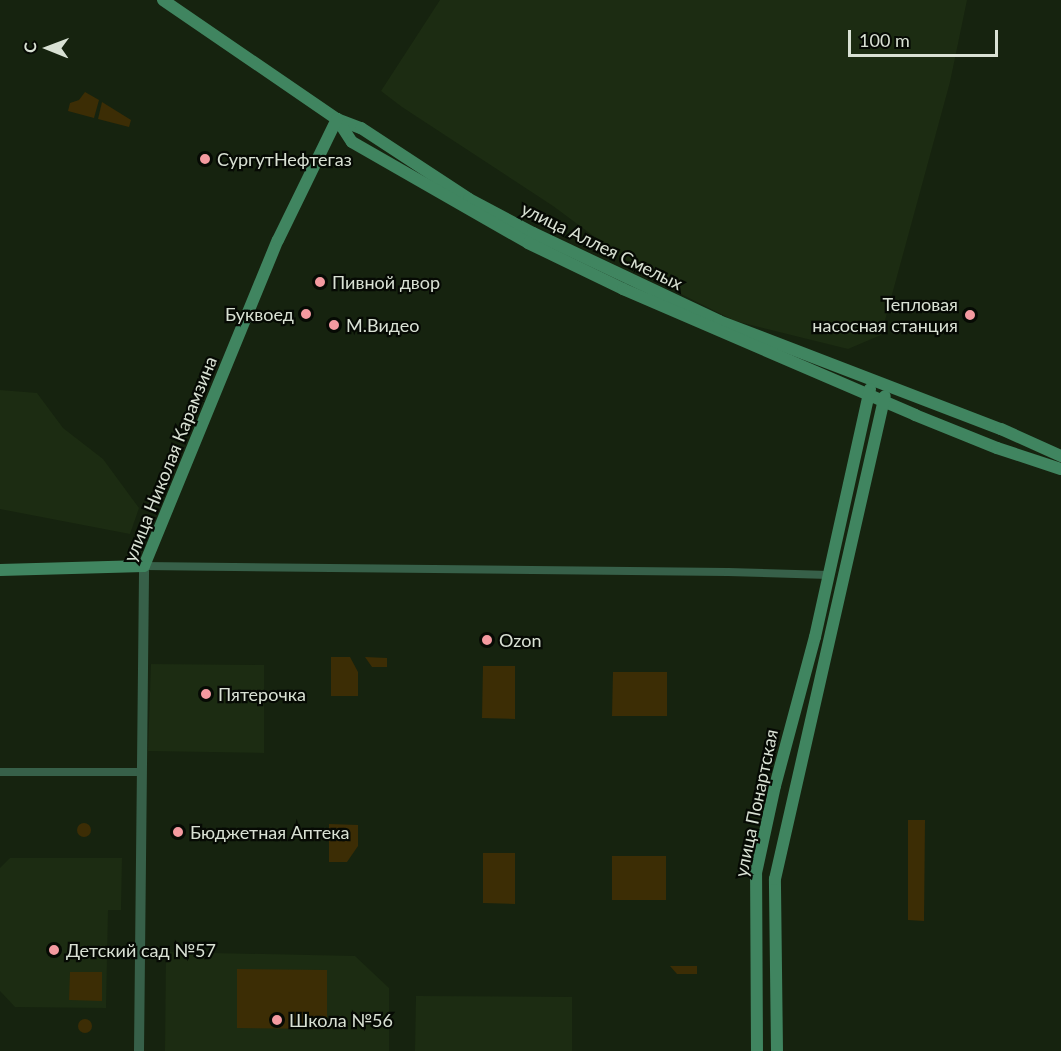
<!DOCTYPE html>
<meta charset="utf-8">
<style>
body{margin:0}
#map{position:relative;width:1061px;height:1051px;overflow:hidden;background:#16230f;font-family:Lato,sans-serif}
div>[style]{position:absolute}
.built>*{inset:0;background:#1c2c12}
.green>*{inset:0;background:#3c2d05}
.round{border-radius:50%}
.minor>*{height:8px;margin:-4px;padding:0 4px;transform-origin:4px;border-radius:4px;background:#376049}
.tertiary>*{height:10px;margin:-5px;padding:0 5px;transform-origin:5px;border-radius:5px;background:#376049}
.secondary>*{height:12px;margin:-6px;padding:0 6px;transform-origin:6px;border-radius:6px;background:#408560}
.dots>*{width:16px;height:16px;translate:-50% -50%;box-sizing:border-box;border:3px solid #060a04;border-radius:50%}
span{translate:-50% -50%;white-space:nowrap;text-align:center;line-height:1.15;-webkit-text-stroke:4.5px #060a04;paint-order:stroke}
.poi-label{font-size:18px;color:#d9e1d4}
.left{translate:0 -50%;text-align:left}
.right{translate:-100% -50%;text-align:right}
.street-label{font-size:18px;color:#d9e1d4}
.north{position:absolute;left:18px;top:18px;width:60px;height:60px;-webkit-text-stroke:4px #060a04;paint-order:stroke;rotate:271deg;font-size:16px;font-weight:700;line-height:24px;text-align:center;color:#d9e1d4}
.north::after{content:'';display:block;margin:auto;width:21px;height:27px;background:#d9e1d4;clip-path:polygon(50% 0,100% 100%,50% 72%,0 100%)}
.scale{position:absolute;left:848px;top:30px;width:150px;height:27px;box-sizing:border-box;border:3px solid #d9e1d4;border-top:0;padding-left:8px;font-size:18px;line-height:21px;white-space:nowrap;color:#d9e1d4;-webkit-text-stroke:4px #060a04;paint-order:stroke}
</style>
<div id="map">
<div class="built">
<i style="clip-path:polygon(440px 0,967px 0,950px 82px,881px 335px,848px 349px,735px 321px,653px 280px,553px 206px,402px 107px,381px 91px)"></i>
<i style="clip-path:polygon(0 390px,37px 393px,63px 428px,103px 459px,139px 508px,130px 534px,0 509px)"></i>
<i style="clip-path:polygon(151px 664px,264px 665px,264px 753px,148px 751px)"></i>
<i style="clip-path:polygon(10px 858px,122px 858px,121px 910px,108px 910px,106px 1008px,15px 1007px,0 991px,0 868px)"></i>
<i style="clip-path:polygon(166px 952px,355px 956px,389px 988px,389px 1051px,165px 1051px)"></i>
<i style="clip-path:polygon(416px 996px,572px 997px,572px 1051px,415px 1051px)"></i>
</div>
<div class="green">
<i style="clip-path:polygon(85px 92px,99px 100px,94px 118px,68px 111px,70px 103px,79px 100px)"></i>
<i style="clip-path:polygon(102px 102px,131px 120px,129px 127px,98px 119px)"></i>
<i style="clip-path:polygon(331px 657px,350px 657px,358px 672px,358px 696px,331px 696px)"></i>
<i style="clip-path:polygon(365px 657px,387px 658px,387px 667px,372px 667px)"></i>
<i style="clip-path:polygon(483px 666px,515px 666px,515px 719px,482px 718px)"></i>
<i style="clip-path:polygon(613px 672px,667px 672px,667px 716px,612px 716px)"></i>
<i style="clip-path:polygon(908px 820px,925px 820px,924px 921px,908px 920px)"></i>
<i class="round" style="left:77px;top:823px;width:14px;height:14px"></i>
<i style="clip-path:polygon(329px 824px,358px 825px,358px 846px,347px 862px,329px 862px)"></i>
<i style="clip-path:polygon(483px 853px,515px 853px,515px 904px,483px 903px)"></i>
<i style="clip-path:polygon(612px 856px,666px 856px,666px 900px,612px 900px)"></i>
<i style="clip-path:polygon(670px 966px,697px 966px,697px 974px,677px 974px)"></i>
<i style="clip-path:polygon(237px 969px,327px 970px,327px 1029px,237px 1028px)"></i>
<i style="clip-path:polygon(70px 972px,102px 972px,102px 1001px,69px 1000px)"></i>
<i class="round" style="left:78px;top:1019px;width:14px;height:14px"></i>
</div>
<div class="minor">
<i style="left:144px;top:566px;width:584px;rotate:0.59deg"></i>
<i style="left:728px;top:572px;width:101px;rotate:1.7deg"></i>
<i style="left:0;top:772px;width:141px"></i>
</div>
<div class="tertiary">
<i style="left:139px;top:1051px;width:485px;rotate:-89.4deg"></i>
</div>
<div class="secondary">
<i style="left:163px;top:0;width:211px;rotate:34.4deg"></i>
<i style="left:337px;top:119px;width:26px;rotate:21deg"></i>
<i style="left:361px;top:128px;width:129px;rotate:33.3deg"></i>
<i style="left:469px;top:199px;width:72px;rotate:28deg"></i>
<i style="left:533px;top:233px;width:206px;rotate:25.3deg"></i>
<i style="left:719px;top:321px;width:302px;rotate:21deg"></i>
<i style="left:1001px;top:429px;width:66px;rotate:24.2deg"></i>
<i style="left:337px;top:119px;width:27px;rotate:57deg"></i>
<i style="left:352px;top:142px;width:203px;rotate:29.8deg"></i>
<i style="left:528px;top:243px;width:106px;rotate:25.8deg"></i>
<i style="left:623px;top:289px;width:318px;rotate:23.3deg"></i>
<i style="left:915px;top:415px;width:88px;rotate:21.9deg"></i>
<i style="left:997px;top:448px;width:67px;rotate:18.2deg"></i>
<i style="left:0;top:570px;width:144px;rotate:-1.6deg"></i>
<i style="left:144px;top:566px;width:352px;rotate:-67.7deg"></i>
<i style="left:278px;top:240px;width:135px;rotate:-64deg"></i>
<i style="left:757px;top:1051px;width:178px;rotate:-90.3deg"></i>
<i style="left:756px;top:873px;width:89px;rotate:-77.7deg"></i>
<i style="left:775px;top:786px;width:154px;rotate:-75deg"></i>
<i style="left:815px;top:637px;width:254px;rotate:-77.5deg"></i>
<i style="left:777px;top:1051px;width:172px;rotate:-90.7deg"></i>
<i style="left:775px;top:879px;width:495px;rotate:-77.2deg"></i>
</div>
<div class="dots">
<i style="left:205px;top:159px;background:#f49aa0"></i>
<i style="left:320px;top:282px;background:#f49aa0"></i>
<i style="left:306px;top:314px;background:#f49aa0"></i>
<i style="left:970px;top:315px;background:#f49aa0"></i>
<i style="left:334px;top:325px;background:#f49aa0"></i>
<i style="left:487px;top:640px;background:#f49aa0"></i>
<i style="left:206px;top:694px;background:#f49aa0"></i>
<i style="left:178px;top:832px;background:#f49aa0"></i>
<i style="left:54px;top:950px;background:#f49aa0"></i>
<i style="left:277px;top:1020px;background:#f49aa0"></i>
</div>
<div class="poi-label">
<span class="left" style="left:217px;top:159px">СургутНефтегаз</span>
<span class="left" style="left:332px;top:282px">Пивной двор</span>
<span class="right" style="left:958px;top:315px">Тепловая<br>насосная станция</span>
<span class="right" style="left:294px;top:314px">Буквоед</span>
<span class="left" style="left:346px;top:325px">M.Видео</span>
<span class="left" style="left:499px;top:640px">Ozon</span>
<span class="left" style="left:218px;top:694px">Пятерочка</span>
<span class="left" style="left:190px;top:832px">Бюджетная Аптека</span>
<span class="left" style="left:66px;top:950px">Детский сад №57</span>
<span class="left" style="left:289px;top:1020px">Школа №56</span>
</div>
<div class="street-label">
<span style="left:602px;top:246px;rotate:26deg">улица Аллея Смелых</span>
<span style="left:170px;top:459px;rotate:-68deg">улица Николая Карамзина</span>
<span style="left:756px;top:803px;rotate:-78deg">улица Понартская</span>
</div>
<div class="north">С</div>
<div class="scale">100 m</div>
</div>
